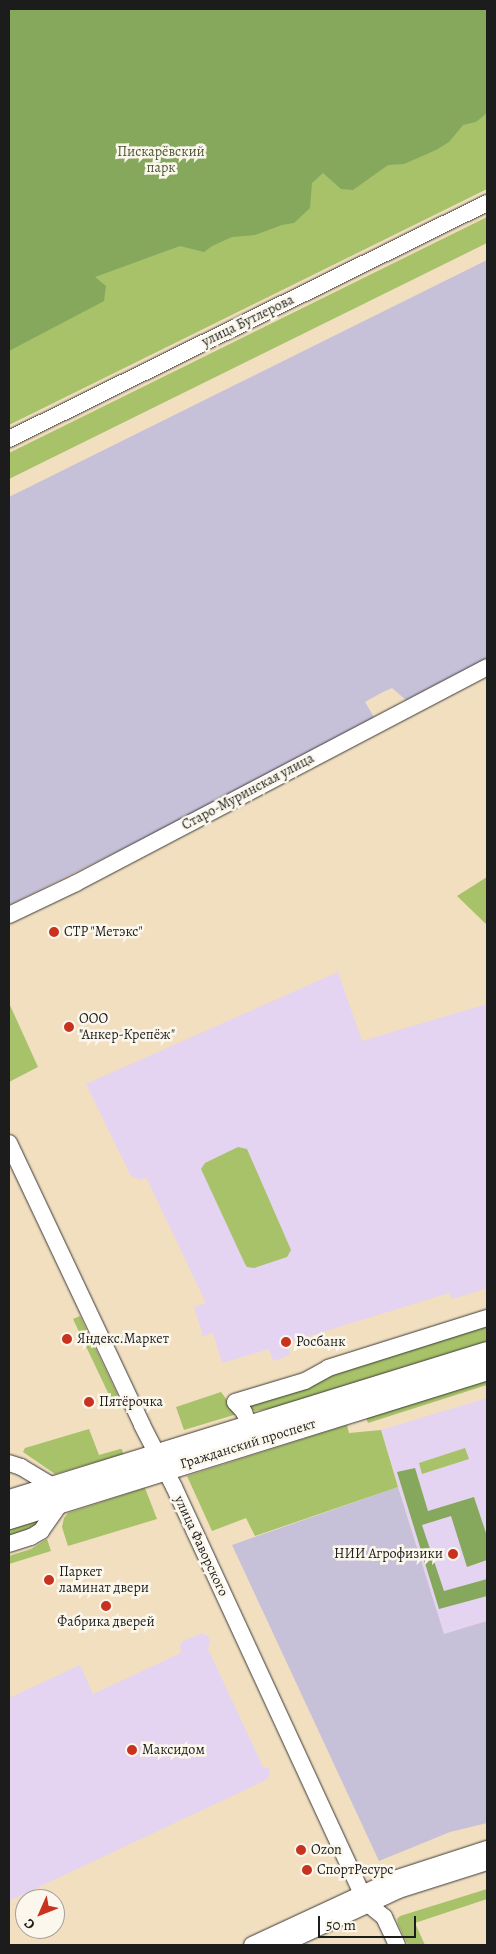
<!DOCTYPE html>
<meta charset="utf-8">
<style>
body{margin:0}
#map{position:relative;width:496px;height:1954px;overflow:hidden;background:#f1dfc0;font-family:Alegreya,serif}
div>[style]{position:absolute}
.built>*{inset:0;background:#e4d3f1}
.industrial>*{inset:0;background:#c6c0d9}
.green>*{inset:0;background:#a7c269}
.forest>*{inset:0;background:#85a85d}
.roads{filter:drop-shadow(0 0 1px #3c3935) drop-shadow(0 0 1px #3c3935)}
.minor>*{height:16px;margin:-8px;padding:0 8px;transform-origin:8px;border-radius:8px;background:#fff}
.major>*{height:21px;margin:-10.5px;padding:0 10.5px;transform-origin:10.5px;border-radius:10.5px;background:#fff}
.dots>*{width:14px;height:14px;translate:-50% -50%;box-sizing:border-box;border:2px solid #fbf7ec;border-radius:50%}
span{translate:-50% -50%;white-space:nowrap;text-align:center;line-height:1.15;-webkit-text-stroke:5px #fbf7ec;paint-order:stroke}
.park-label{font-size:14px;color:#4d5637}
.street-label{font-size:14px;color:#1c1c1c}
.poi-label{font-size:14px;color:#1c1c1c}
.left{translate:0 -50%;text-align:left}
.right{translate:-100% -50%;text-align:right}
.frame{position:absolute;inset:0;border:10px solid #1c1c1c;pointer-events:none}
.north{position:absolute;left:15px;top:1889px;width:50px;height:50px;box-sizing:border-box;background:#fbf7ec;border:1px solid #a29f99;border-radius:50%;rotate:226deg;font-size:14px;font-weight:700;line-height:20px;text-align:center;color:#1c1c1c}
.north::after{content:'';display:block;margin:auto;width:18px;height:22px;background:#c8321e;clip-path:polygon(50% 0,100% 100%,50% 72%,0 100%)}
.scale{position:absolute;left:318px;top:1916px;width:98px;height:22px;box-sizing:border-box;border:2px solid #1c1c1c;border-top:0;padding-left:6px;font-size:15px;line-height:18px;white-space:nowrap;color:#1c1c1c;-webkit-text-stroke:4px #fbf7ec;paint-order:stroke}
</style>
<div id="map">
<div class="built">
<i style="clip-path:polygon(338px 972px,362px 1041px,487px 1004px,487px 1288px,452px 1299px,449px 1293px,287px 1343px,290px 1355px,273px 1361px,269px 1349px,222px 1363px,213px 1333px,203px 1336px,194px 1307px,206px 1303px,146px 1177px,141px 1180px,131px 1176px,86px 1084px)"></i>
<i style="clip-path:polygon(487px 1398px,487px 1621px,444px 1635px,381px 1430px)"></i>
<i style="clip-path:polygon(202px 1633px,208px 1636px,210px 1642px,208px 1649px,263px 1767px,270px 1769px,268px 1779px,9px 1901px,9px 1698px,80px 1665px,93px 1694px,181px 1653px,180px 1645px,183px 1641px)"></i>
</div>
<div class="industrial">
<i style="clip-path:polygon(487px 260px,487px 658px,406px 700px,392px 688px,381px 693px,365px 702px,374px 717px,181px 820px,9px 905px,9px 497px)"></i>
<i style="clip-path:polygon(398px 1487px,444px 1634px,487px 1621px,487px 1823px,450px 1832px,379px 1861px,232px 1545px)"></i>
</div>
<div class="green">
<i style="clip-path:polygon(9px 9px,487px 9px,487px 189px,9px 425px)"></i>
<i style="clip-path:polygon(487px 217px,487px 243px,9px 479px,9px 453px)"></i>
<i style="clip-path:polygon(487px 877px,487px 925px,457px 896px)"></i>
<i style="clip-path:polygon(9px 1003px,38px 1067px,9px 1082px)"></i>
<i style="clip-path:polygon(238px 1147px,247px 1149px,291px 1250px,287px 1257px,254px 1268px,247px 1267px,245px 1264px,201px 1169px,205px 1163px)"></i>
<i style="clip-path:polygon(80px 1316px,118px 1396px,111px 1399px,73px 1319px)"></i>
<i style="clip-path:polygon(487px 1325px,487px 1345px,297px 1404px,255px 1411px,249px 1408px,249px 1405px,332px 1374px)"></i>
<i style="clip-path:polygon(487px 1377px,487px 1385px,368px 1423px,365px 1415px)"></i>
<i style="clip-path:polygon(221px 1392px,237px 1414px,184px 1430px,176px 1407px)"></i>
<i style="clip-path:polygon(347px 1425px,349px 1433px,381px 1430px,398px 1487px,255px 1536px,246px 1518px,212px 1531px,187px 1476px)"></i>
<i style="clip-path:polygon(89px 1429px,99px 1455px,120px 1449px,122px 1449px,123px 1454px,55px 1474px,23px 1452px,25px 1448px)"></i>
<i style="clip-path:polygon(465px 1448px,469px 1459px,422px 1474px,419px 1463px)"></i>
<i style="clip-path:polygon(145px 1488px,157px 1519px,68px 1546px,62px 1527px,64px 1518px,68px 1513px)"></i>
<i style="clip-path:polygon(40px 1519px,35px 1528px,9px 1537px,9px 1524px)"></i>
<i style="clip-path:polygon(47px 1539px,51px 1551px,9px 1564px,9px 1556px,31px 1549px)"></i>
<i style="clip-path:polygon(487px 1889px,487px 1899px,415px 1923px,425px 1945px,408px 1945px,398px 1924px,397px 1919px,400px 1916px)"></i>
</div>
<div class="forest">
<i style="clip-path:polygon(9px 9px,487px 9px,487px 113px,476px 122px,463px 125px,449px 142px,436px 150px,404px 164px,388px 165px,353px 190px,341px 189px,323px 173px,312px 183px,310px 208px,294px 223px,282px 225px,255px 235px,232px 237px,212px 246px,204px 252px,180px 246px,95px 277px,106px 286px,104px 301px,9px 351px)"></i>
<i style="clip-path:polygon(415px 1468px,428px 1511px,474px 1497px,487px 1536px,487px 1560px,467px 1567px,451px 1516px,422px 1525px,444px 1591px,487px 1579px,487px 1596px,439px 1609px,397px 1472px)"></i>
</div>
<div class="roads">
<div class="minor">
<i style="left:9px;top:439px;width:533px;rotate:-26.28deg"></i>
<i style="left:9px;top:915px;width:74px;rotate:-25.5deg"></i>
<i style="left:76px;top:883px;width:464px;rotate:-27.7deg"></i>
<i style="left:9px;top:1143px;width:312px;rotate:64.7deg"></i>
<i style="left:142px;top:1425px;width:70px;rotate:62.7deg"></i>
<i style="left:174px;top:1487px;width:448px;rotate:65.2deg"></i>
<i style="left:362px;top:1894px;width:12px;rotate:59deg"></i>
<i style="left:368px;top:1904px;width:21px;rotate:39deg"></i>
<i style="left:384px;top:1917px;width:31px;rotate:65deg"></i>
<i style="left:249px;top:1425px;width:14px;rotate:-111deg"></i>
<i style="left:244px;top:1412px;width:13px;rotate:-132deg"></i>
<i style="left:235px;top:1402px;width:73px;rotate:-16.7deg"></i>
<i style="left:305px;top:1381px;width:26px;rotate:-29deg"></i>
<i style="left:328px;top:1368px;width:167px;rotate:-17.5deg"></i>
<i style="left:9px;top:1463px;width:13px;rotate:18deg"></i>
<i style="left:21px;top:1467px;width:37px;rotate:31deg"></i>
<i style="left:9px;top:1544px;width:23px;rotate:-18deg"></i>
<i style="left:31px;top:1537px;width:12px;rotate:-31deg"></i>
<i style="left:41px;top:1531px;width:35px;rotate:-55deg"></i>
<i style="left:252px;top:1945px;width:157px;rotate:-24.9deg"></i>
<i style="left:394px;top:1879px;width:98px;rotate:-17.9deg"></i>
<i style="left:281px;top:1945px;width:130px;rotate:-25deg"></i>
<i style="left:399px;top:1890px;width:92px;rotate:-17.7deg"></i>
</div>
<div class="major">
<i style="left:9px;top:1500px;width:500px;rotate:-17.2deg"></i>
<i style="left:9px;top:1518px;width:501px;rotate:-17.31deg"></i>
</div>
</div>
<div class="dots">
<i style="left:54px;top:932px;background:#c8321e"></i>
<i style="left:69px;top:1027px;background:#c8321e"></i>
<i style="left:67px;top:1339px;background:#c8321e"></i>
<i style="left:286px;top:1342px;background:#c8321e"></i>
<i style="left:89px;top:1402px;background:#c8321e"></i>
<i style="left:453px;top:1554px;background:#c8321e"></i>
<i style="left:49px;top:1580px;background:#c8321e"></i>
<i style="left:106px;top:1606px;background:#c8321e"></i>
<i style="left:132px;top:1750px;background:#c8321e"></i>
<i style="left:301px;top:1850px;background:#c8321e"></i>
<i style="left:307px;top:1870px;background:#c8321e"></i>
</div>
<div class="park-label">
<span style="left:161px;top:160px">Пискарёвский<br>парк</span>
</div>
<div class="street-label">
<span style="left:248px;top:321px;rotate:-26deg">улица Бутлерова</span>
<span style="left:248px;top:792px;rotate:-28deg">Старо-Муринская улица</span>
<span style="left:248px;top:1444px;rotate:-17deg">Гражданский проспект</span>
<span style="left:201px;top:1546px;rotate:65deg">улица Фаворского</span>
</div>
<div class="poi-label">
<span class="left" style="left:64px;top:932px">СТР "Метэкс"</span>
<span class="left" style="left:79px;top:1027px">ООО<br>"Анкер-Крепёж"</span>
<span class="left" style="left:77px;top:1339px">Яндекс.Маркет</span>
<span class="left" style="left:296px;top:1342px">Росбанк</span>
<span class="left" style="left:99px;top:1402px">Пятёрочка</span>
<span class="right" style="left:443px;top:1554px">НИИ Агрофизики</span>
<span class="left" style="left:59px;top:1580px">Паркет<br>ламинат двери</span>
<span style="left:106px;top:1622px">Фабрика дверей</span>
<span class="left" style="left:142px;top:1750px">Максидом</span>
<span class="left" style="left:311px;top:1850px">Ozon</span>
<span class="left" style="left:317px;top:1870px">СпортРесурс</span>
</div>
<div class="frame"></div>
<div class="north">С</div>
<div class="scale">50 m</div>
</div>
